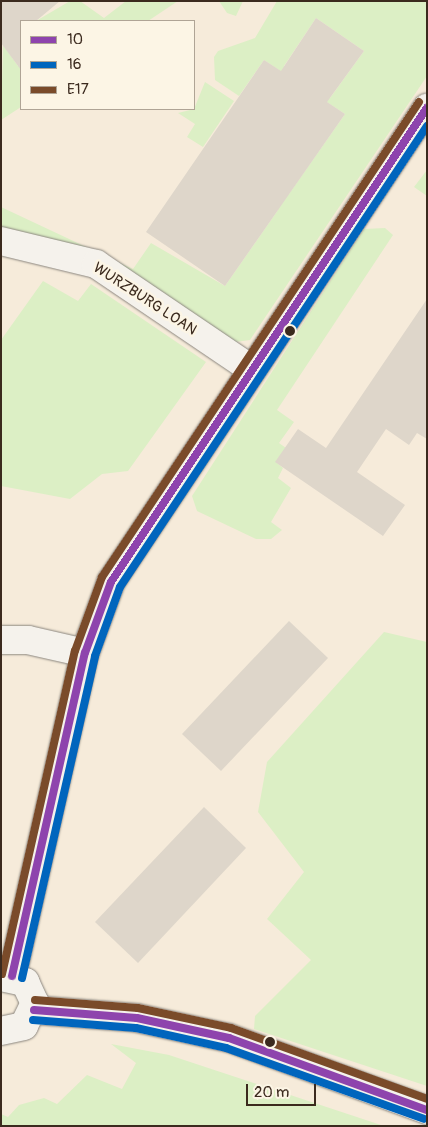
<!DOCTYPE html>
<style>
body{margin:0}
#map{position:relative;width:428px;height:1127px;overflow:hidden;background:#f7f3ea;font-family:Pangolin,sans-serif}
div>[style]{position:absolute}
.built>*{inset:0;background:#f6ebda}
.green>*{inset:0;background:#dcefc5}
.building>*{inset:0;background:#ded6ca}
.roads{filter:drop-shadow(0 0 1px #8b867f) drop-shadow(0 0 1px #8b867f)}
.minor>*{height:28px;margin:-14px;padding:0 14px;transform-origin:14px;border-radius:14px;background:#f5f2ec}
.bus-1>*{height:8px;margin:-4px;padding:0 4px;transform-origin:4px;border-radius:4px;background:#8e44ad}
.bus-2>*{height:8px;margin:-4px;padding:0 4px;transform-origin:4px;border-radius:4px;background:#0065bd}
.bus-3>*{height:8px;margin:-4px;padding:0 4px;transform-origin:4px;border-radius:4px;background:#7a4b2a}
.dots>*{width:14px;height:14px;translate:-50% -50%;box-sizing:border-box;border:2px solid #fcf5e5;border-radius:50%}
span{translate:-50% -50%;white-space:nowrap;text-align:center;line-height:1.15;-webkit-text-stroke:5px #fcf5e5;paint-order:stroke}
.street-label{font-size:15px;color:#3b2a1e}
.frame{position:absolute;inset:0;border:2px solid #3b2a1e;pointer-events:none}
.legend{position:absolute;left:20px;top:20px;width:175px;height:90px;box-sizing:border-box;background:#fcf5e5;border:1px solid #afa495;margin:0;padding:6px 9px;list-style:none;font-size:15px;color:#3b2a1e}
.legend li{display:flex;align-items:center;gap:10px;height:25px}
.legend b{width:25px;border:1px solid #afa495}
.scale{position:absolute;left:246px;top:1084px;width:70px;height:22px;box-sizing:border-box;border:2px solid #3b2a1e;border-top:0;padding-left:6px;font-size:15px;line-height:18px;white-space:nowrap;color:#3b2a1e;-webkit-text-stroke:4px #fcf5e5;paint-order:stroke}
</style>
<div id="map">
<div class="built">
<i style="clip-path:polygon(evenodd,1px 1px,427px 1px,427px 1126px,1px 1126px,1px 1px,21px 21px,194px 21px,194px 109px,21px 109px,21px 21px)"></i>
</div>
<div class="green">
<i style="clip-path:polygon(70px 1px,80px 1px,104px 18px,126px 1px,178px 1px,148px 21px,36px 21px)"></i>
<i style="clip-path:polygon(219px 1px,243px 1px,236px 16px,227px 13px)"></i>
<i style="clip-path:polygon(277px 1px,427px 1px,427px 76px,250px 340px,228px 343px,1px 234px,1px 207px,133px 269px,151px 243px,225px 286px,278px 210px,239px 183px,289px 194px,345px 114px,310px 91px,330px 98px,364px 51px,316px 18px,284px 66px,300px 78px,297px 82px,264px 60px,239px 96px,215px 80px,214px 57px,218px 51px,255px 38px)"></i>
<i style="clip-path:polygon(3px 45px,18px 66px,21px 63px,21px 107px,1px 120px)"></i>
<i style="clip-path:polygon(205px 82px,234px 101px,203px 147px,187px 137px,195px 124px,178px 113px,194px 109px)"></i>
<i style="clip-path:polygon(427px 170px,427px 196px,414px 187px)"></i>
<i style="clip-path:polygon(385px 228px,393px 235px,277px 410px,294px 422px,279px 443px,286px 448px,276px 462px,283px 468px,278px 478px,291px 488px,271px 522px,282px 530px,271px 539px,256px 539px,197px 511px,192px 496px,364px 229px)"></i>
<i style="clip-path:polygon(43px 281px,78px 301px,91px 284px,206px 362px,128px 471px,102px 474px,70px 499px,1px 486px,1px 340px)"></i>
<i style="clip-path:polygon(384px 632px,427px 642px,427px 1086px,254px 1029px,255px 1016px,311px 960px,267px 919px,304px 872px,258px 812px,267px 762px)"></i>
<i style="clip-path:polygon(111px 1044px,169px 1055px,384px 1126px,1px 1126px,1px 1114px,8px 1117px,19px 1105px,44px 1098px,57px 1104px,87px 1075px,122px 1089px,136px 1063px)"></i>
</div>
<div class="building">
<i style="clip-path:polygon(1px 1px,60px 1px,36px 21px,21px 21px,21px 70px,1px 43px)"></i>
<i style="clip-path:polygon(316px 18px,364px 51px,327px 102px,345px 114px,225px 286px,146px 232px,264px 60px,281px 71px)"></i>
<i style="clip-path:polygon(427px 299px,427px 439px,417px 433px,409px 445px,386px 429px,357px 472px,405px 505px,383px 536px,275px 462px,298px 429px,326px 448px)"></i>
<i style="clip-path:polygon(289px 621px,328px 658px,221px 771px,182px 734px)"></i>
<i style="clip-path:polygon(204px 807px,246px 848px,138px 963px,95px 922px)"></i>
</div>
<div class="roads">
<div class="minor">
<i style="left:1px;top:241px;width:98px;rotate:13.6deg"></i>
<i style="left:96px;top:264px;width:187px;rotate:34.1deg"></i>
<i style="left:1px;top:640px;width:27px"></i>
<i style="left:28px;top:640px;width:58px;rotate:12.8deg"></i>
<i style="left:12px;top:976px;width:331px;rotate:-77.3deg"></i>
<i style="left:85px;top:653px;width:76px;rotate:-69.9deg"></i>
<i style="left:111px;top:582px;width:570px;rotate:-56.31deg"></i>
<i style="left:1px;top:977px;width:25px;rotate:12deg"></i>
<i style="left:25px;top:982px;width:23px;rotate:65deg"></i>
<i style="left:35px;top:1003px;width:25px;rotate:116deg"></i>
<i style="left:24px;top:1026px;width:24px;rotate:168deg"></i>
<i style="left:34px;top:1010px;width:103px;rotate:4.4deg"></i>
<i style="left:137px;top:1018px;width:94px;rotate:12.3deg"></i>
<i style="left:229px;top:1038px;width:211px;rotate:20deg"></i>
</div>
</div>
<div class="bus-1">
<i style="left:12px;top:976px;width:331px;rotate:-77.3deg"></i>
<i style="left:85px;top:653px;width:76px;rotate:-69.9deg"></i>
<i style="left:111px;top:582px;width:570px;rotate:-56.31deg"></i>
<i style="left:34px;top:1010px;width:103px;rotate:4.4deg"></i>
<i style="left:137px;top:1018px;width:94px;rotate:12.3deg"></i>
<i style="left:229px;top:1038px;width:211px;rotate:20deg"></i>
</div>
<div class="bus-2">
<i style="left:22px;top:978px;width:330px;rotate:-77.2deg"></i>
<i style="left:95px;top:656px;width:73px;rotate:-70.1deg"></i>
<i style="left:120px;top:587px;width:554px;rotate:-56.34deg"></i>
<i style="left:33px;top:1020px;width:103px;rotate:4.4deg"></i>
<i style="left:136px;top:1028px;width:92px;rotate:12.5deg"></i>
<i style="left:226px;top:1048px;width:210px;rotate:19.7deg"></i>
</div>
<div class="bus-3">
<i style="left:2px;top:974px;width:331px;rotate:-77.3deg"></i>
<i style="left:75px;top:651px;width:79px;rotate:-70deg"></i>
<i style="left:102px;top:577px;width:571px;rotate:-56.28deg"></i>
<i style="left:35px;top:1000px;width:103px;rotate:4.4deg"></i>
<i style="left:138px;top:1008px;width:95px;rotate:12.1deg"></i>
<i style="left:231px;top:1028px;width:208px;rotate:19.9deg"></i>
</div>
<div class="dots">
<i style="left:290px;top:331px;background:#3b2a1e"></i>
<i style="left:270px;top:1042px;background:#3b2a1e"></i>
</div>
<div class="street-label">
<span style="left:145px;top:299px;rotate:33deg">WURZBURG LOAN</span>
</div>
<div class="frame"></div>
<ul class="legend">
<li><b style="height:6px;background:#8e44ad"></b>10</li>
<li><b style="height:6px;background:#0065bd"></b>16</li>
<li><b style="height:6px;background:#7a4b2a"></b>E17</li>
</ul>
<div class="scale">20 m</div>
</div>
